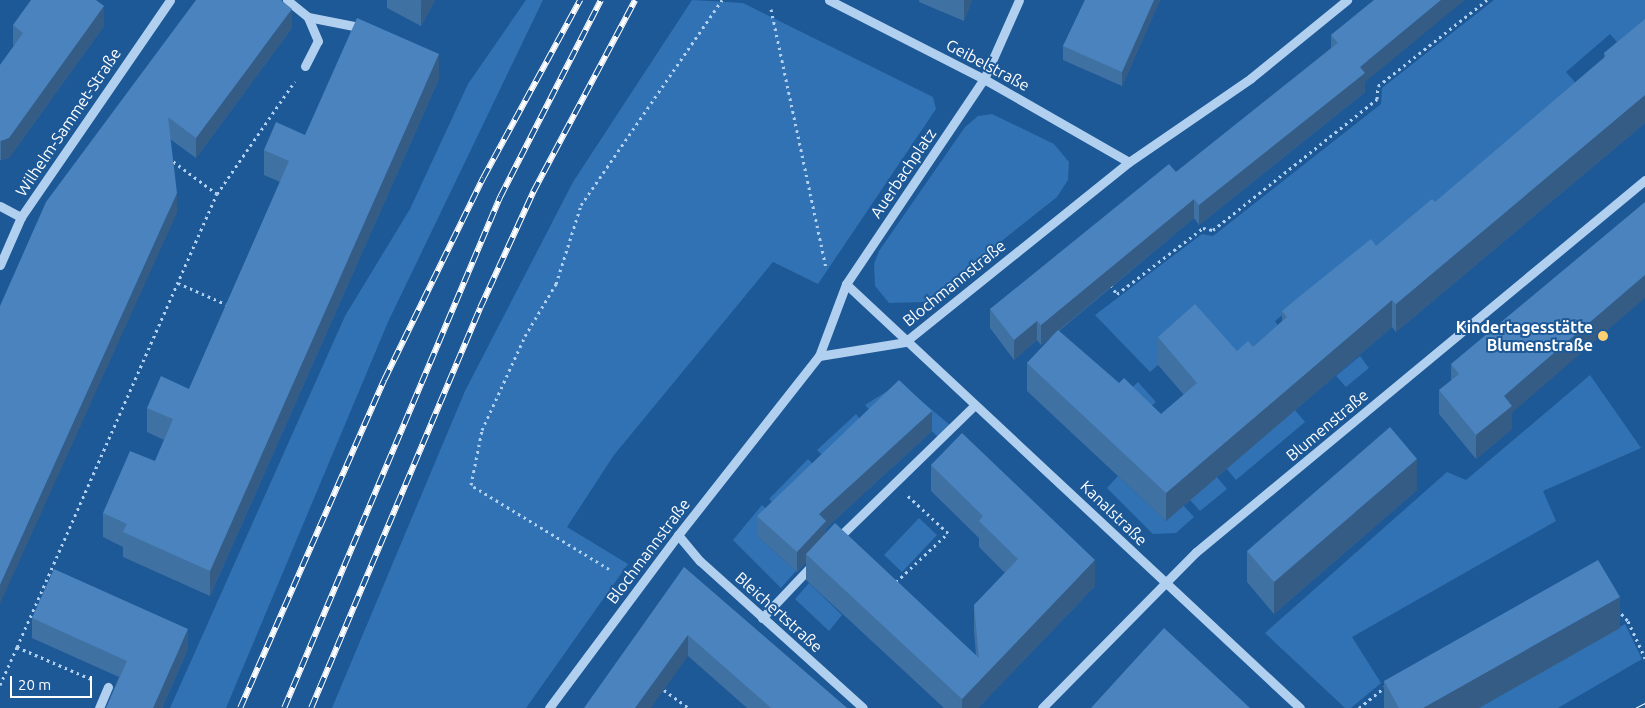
<!DOCTYPE html>
<meta charset="utf-8">
<style>
body{margin:0}
#map{position:relative;width:1645px;height:708px;overflow:hidden;background:#1d5897;font-family:Ubuntu,sans-serif}
div>[style]{position:absolute}
.green>*{inset:0;background:#3172b4}
.path>*{height:3px;margin-top:-1.5px;transform-origin:0;background:repeating-linear-gradient(90deg,#b1d0ef 0 2.5px,transparent 0 6.5px)}
.minor>*{height:9px;margin:-4.5px;padding:0 4.5px;transform-origin:4.5px;border-radius:4.5px;background:#b1d0ef}
.tram>*{height:1px;margin:-0.5px;padding:0 0.5px;transform-origin:0.5px;border-radius:0.5px;background:#fff}
.rail>*{height:5.5px;margin-top:-2.75px;transform-origin:0;background:repeating-linear-gradient(90deg,#1d5897 0 11px,#fff 0 22px);box-sizing:border-box;border-block:1px solid #fff}
.wall>*{inset:0;background:#4071a3}
.shaded-wall>*{inset:0;background:#345c85}
.building>*{inset:0;background:#4a83be}
.dots>*{width:14px;height:14px;translate:-50% -50%;box-sizing:border-box;border:2px solid #1d5897;border-radius:50%}
span{translate:-50% -50%;white-space:nowrap;text-align:center;line-height:1.15;-webkit-text-stroke:4px #1d5897;paint-order:stroke}
.street-label{font-size:16px;color:#fff}
.poi-label{font-size:16px;color:#fff;font-weight:700}
.right{translate:-100% -50%;text-align:right}
.scale{position:absolute;left:10px;top:676px;width:82px;height:22px;box-sizing:border-box;border:2px solid #fff;border-top:0;padding-left:6px;font-size:15px;line-height:18px;white-space:nowrap;color:#fff;-webkit-text-stroke:4px #1d5897;paint-order:stroke}
</style>
<div id="map">
<div class="green">
<i style="clip-path:polygon(526px 0,543px 0,388px 322px,226px 708px,170px 708px,345px 316px,410px 209px,468px 84px)"></i>
<i style="clip-path:polygon(692px 0,743px 3px,933px 97px,936px 109px,818px 284px,773px 262px,614px 455px,567px 527px,628px 564px,526px 708px,332px 708px,465px 391px,573px 182px)"></i>
<i style="clip-path:polygon(1494px 0,1645px 0,1645px 50px,1633px 60px,1610px 34px,1566px 72px,1580px 88px,1380px 259px,1308px 295px,1275px 321px,1286px 336px,1238px 362px,1195px 332px,1150px 372px,1095px 315px,1202px 234px,1213px 236px,1381px 104px,1382px 88px)"></i>
<i style="clip-path:polygon(992px 114px,1054px 144px,1069px 162px,1068px 180px,1057px 197px,925px 302px,889px 303px,875px 286px,874px 264px,879px 251px,965px 127px,978px 116px)"></i>
<i style="clip-path:polygon(1360px 356px,1369px 368px,1346px 387px,1336px 376px)"></i>
<i style="clip-path:polygon(1590px 375px,1641px 448px,1543px 491px,1556px 521px,1352px 637px,1381px 683px,1351px 708px,1345px 708px,1265px 633px,1447px 472px,1466px 480px)"></i>
<i style="clip-path:polygon(1138px 382px,1156px 402px,1150px 407px,1113px 405px)"></i>
<i style="clip-path:polygon(900px 383px,950px 425px,938px 437px,902px 403px,878px 418px,865px 405px)"></i>
<i style="clip-path:polygon(1295px 410px,1305px 422px,1236px 480px,1226px 468px)"></i>
<i style="clip-path:polygon(856px 414px,867px 428px,830px 463px,817px 450px)"></i>
<i style="clip-path:polygon(808px 459px,820px 471px,781px 511px,769px 499px)"></i>
<i style="clip-path:polygon(1118px 476px,1166px 521px,1183px 505px,1194px 517px,1176px 533px,1153px 534px,1107px 488px)"></i>
<i style="clip-path:polygon(1216px 476px,1227px 489px,1200px 511px,1190px 500px)"></i>
<i style="clip-path:polygon(762px 505px,775px 517px,757px 536px,796px 571px,781px 588px,733px 540px)"></i>
<i style="clip-path:polygon(919px 518px,937px 535px,902px 572px,884px 555px)"></i>
<i style="clip-path:polygon(809px 583px,842px 615px,829px 631px,795px 599px)"></i>
<i style="clip-path:polygon(1625px 624px,1642px 659px,1558px 708px,1479px 708px)"></i>
</div>
<div class="path">
<i style="left:771px;top:9px;width:264px;rotate:78deg"></i>
<i style="left:217px;top:194px;width:137px;rotate:-55.4deg"></i>
<i style="left:178px;top:283px;width:57px;rotate:23.9deg"></i>
<i style="left:1110px;top:285px;width:11px;rotate:52deg"></i>
<i style="left:1117px;top:294px;width:108px;rotate:-37.5deg"></i>
<i style="left:1203px;top:228px;width:10px;rotate:11deg"></i>
<i style="left:1213px;top:230px;width:210px;rotate:-38.6deg"></i>
<i style="left:1377px;top:99px;width:13px;rotate:-86deg"></i>
<i style="left:1378px;top:86px;width:139px;rotate:-38.3deg"></i>
<i style="left:609px;top:569px;width:162px;rotate:-148.7deg"></i>
<i style="left:471px;top:485px;width:56px;rotate:-78.7deg"></i>
<i style="left:482px;top:430px;width:103px;rotate:-65.4deg"></i>
<i style="left:525px;top:336px;width:61px;rotate:-59.2deg"></i>
<i style="left:556px;top:284px;width:83px;rotate:-72.4deg"></i>
<i style="left:581px;top:205px;width:249px;rotate:-55.5deg"></i>
<i style="left:896px;top:582px;width:71px;rotate:-43.3deg"></i>
<i style="left:948px;top:533px;width:56px;rotate:-137.2deg"></i>
<i style="left:1617px;top:609px;width:16px;rotate:47deg"></i>
<i style="left:1628px;top:621px;width:41px;rotate:65.3deg"></i>
<i style="left:17px;top:647px;width:495px;rotate:-66.2deg"></i>
<i style="left:217px;top:194px;width:59px;rotate:-143.3deg"></i>
<i style="left:0;top:685px;width:42px;rotate:-65.9deg"></i>
<i style="left:17px;top:647px;width:81px;rotate:23.4deg"></i>
<i style="left:664px;top:690px;width:31px;rotate:36deg"></i>
<i style="left:1359px;top:708px;width:35px;rotate:-39deg"></i>
</div>
<div class="minor">
<i style="left:287px;top:0;width:27px;rotate:39deg"></i>
<i style="left:308px;top:17px;width:57px;rotate:11.1deg"></i>
<i style="left:829px;top:0;width:174px;rotate:27deg"></i>
<i style="left:984px;top:79px;width:167px;rotate:29.8deg"></i>
<i style="left:305px;top:66px;width:28px;rotate:-63deg"></i>
<i style="left:318px;top:41px;width:26px;rotate:-113deg"></i>
<i style="left:0;top:206px;width:24px;rotate:28deg"></i>
<i style="left:0;top:265px;width:52px;rotate:-66.4deg"></i>
<i style="left:21px;top:217px;width:263px;rotate:-55.5deg"></i>
<i style="left:846px;top:284px;width:621px;rotate:43.04deg"></i>
<i style="left:819px;top:356px;width:87px;rotate:-9.2deg"></i>
<i style="left:905px;top:342px;width:287px;rotate:-38.8deg"></i>
<i style="left:1129px;top:162px;width:148px;rotate:-34.5deg"></i>
<i style="left:1251px;top:78px;width:124px;rotate:-39.1deg"></i>
<i style="left:678px;top:535px;width:34px;rotate:50deg"></i>
<i style="left:700px;top:561px;width:219px;rotate:42deg"></i>
<i style="left:836px;top:540px;width:192px;rotate:-44.2deg"></i>
<i style="left:762px;top:618px;width:74px;rotate:-46.6deg"></i>
<i style="left:99px;top:708px;width:23px;rotate:-67deg"></i>
<i style="left:549px;top:708px;width:216px;rotate:-53.3deg"></i>
<i style="left:678px;top:535px;width:228px;rotate:-51.8deg"></i>
<i style="left:819px;top:356px;width:77px;rotate:-69.4deg"></i>
<i style="left:846px;top:284px;width:247px;rotate:-56.1deg"></i>
<i style="left:984px;top:79px;width:86px;rotate:-66.1deg"></i>
<i style="left:1042px;top:708px;width:219px;rotate:-45.4deg"></i>
<i style="left:1196px;top:552px;width:583px;rotate:-39.64deg"></i>
</div>
<div class="tram">
<i style="left:1635px;top:708px;width:11px;rotate:-27deg"></i>
</div>
<div class="rail">
<i style="left:240px;top:708px;width:358px;rotate:-66.3deg"></i>
<i style="left:384px;top:380px;width:225px;rotate:-63.9deg"></i>
<i style="left:483px;top:178px;width:203px;rotate:-61.4deg"></i>
<i style="left:284px;top:708px;width:555px;rotate:-67.09deg"></i>
<i style="left:500px;top:197px;width:221px;rotate:-62.9deg"></i>
<i style="left:311px;top:708px;width:434px;rotate:-67.1deg"></i>
<i style="left:480px;top:308px;width:128px;rotate:-65.4deg"></i>
<i style="left:533px;top:192px;width:217px;rotate:-62deg"></i>
</div>
<div class="wall">
<i style="clip-path:polygon(387px 0,435px 0,421px 26px,387px 8px)"></i>
<i style="clip-path:polygon(919px 0,972px 0,964px 21px,919px 2px)"></i>
<i style="clip-path:polygon(1085px 0,1160px 0,1122px 86px,1063px 60px,1063px 46px)"></i>
<i style="clip-path:polygon(1374px 0,1365px 82px,1365px 92px,1199px 225px,1194px 218px,1059px 331px,1119px 383px,1161px 414px,1184px 395px,1158px 365px,1158px 337px,1237px 351px,1253px 347px,1282px 321px,1282px 311px,1376px 246px,1435px 202px,1604px 58px,1604px 53px,1645px 19px,1645px 123px,1396px 332px,1392px 327px,1166px 521px,1027px 391px,1027px 363px,1055px 334px,1041px 345px,1037px 340px,1014px 360px,990px 328px,990px 309px,1176px 172px,1331px 48px,1331px 35px)"></i>
<i style="clip-path:polygon(13px 25px,104px 26px,9px 158px,1px 160px,0 160px,0 65px,14px 46px,13px 45px)"></i>
<i style="clip-path:polygon(292px 28px,196px 158px,170px 139px,177px 213px,46px 202px)"></i>
<i style="clip-path:polygon(439px 79px,210px 596px,123px 557px,123px 547px,103px 537px,103px 513px,155px 461px,164px 440px,147px 432px,147px 408px,189px 389px,280px 182px,264px 175px,264px 150px,305px 135px)"></i>
<i style="clip-path:polygon(1451px 364px,1512px 413px,1512px 429px,1476px 459px,1439px 414px,1439px 390px,1451px 381px)"></i>
<i style="clip-path:polygon(932px 431px,826px 528px,826px 533px,976px 656px,974px 631px,974px 605px,1005px 573px,979px 547px,979px 538px,931px 491px,931px 465px,1095px 586px,978px 708px,944px 708px,806px 580px,806px 562px,797px 572px,757px 536px,757px 516px)"></i>
<i style="clip-path:polygon(1417px 490px,1274px 614px,1247px 582px,1247px 551px)"></i>
<i style="clip-path:polygon(684px 567px,847px 708px,747px 708px,688px 656px)"></i>
<i style="clip-path:polygon(32px 618px,188px 649px,162px 708px,106px 708px,119px 677px,32px 638px)"></i>
<i style="clip-path:polygon(1620px 628px,1479px 708px,1384px 708px,1384px 681px)"></i>
</div>
<div class="shaded-wall">
<i style="clip-path:polygon(422px 0,435px 0,421px 26px,421px 1px)"></i>
<i style="clip-path:polygon(964px 0,972px 0,964px 21px)"></i>
<i style="clip-path:polygon(1154px 0,1160px 0,1122px 86px,1122px 72px)"></i>
<i style="clip-path:polygon(1441px 0,1465px 0,1365px 82px,1365px 92px,1199px 225px,1199px 205px,1360px 67px)"></i>
<i style="clip-path:polygon(104px 6px,104px 26px,9px 158px,1px 160px,1px 141px)"></i>
<i style="clip-path:polygon(292px 9px,292px 28px,196px 158px,196px 138px)"></i>
<i style="clip-path:polygon(439px 54px,439px 79px,210px 596px,210px 571px)"></i>
<i style="clip-path:polygon(1645px 95px,1645px 123px,1396px 332px,1396px 304px)"></i>
<i style="clip-path:polygon(177px 193px,177px 213px,0 604px,0 585px)"></i>
<i style="clip-path:polygon(1194px 199px,1194px 218px,1041px 345px,1041px 325px)"></i>
<i style="clip-path:polygon(1645px 275px,1645px 298px,1512px 413px,1512px 429px,1476px 459px,1476px 435px,1504px 396px)"></i>
<i style="clip-path:polygon(1392px 300px,1392px 327px,1166px 521px,1166px 493px)"></i>
<i style="clip-path:polygon(1037px 321px,1037px 340px,1014px 360px,1014px 340px)"></i>
<i style="clip-path:polygon(932px 411px,932px 431px,826px 528px,826px 541px,806px 554px,806px 562px,797px 572px,797px 552px,819px 514px)"></i>
<i style="clip-path:polygon(1417px 459px,1417px 490px,1274px 614px,1274px 582px)"></i>
<i style="clip-path:polygon(1095px 560px,1095px 586px,978px 708px,962px 708px,962px 699px)"></i>
<i style="clip-path:polygon(1620px 597px,1620px 628px,1479px 708px,1423px 708px)"></i>
<i style="clip-path:polygon(188px 629px,188px 649px,162px 708px,153px 708px)"></i>
<i style="clip-path:polygon(688px 635px,688px 656px,651px 708px,635px 708px)"></i>
</div>
<div class="building">
<i style="clip-path:polygon(31px 0,96px 0,104px 6px,9px 138px,1px 141px,0 140px,0 65px,23px 33px,13px 25px)"></i>
<i style="clip-path:polygon(196px 0,281px 0,292px 9px,196px 138px,168px 117px,177px 193px,0 585px,0 306px,46px 202px)"></i>
<i style="clip-path:polygon(1085px 0,1154px 0,1122px 72px,1063px 46px)"></i>
<i style="clip-path:polygon(1374px 0,1441px 0,1360px 67px,1365px 73px,1199px 205px,1194px 199px,1041px 325px,1037px 321px,1014px 340px,990px 309px,1169px 164px,1176px 172px,1338px 43px,1331px 35px)"></i>
<i style="clip-path:polygon(357px 18px,439px 54px,210px 571px,123px 532px,127px 524px,103px 513px,130px 451px,155px 461px,173px 419px,147px 408px,161px 376px,189px 389px,289px 161px,264px 150px,276px 122px,305px 135px)"></i>
<i style="clip-path:polygon(1645px 19px,1645px 95px,1396px 304px,1392px 300px,1166px 493px,1027px 363px,1058px 330px,1119px 383px,1124px 378px,1161px 414px,1197px 383px,1158px 337px,1195px 304px,1237px 351px,1248px 341px,1253px 347px,1287px 317px,1282px 311px,1300px 296px,1371px 239px,1376px 246px,1432px 199px,1435px 202px,1606px 56px,1604px 53px)"></i>
<i style="clip-path:polygon(1645px 202px,1645px 275px,1504px 396px,1512px 406px,1476px 435px,1439px 390px,1459px 374px,1451px 364px)"></i>
<i style="clip-path:polygon(899px 380px,932px 411px,819px 514px,826px 521px,797px 552px,757px 516px)"></i>
<i style="clip-path:polygon(1390px 427px,1417px 459px,1274px 582px,1247px 551px)"></i>
<i style="clip-path:polygon(962px 433px,1095px 560px,962px 699px,806px 554px,835px 523px,979px 658px,974px 605px,1018px 559px,979px 521px,983px 516px,931px 465px)"></i>
<i style="clip-path:polygon(1598px 560px,1620px 597px,1423px 708px,1399px 708px,1384px 681px)"></i>
<i style="clip-path:polygon(684px 567px,847px 708px,771px 708px,688px 635px,635px 708px,584px 708px)"></i>
<i style="clip-path:polygon(54px 569px,188px 629px,153px 708px,106px 708px,127px 661px,32px 618px)"></i>
<i style="clip-path:polygon(1164px 628px,1250px 708px,1091px 708px)"></i>
</div>
<div class="dots">
<i style="left:1603px;top:336px;background:#fecf71"></i>
</div>
<div class="street-label">
<span style="left:988px;top:65px;rotate:28deg">Geibelstraße</span>
<span style="left:68px;top:122px;rotate:-56deg">Wilhelm-Sammet-Straße</span>
<span style="left:903px;top:173px;rotate:-56deg">Auerbachplatz</span>
<span style="left:954px;top:283px;rotate:-39deg">Blochmannstraße</span>
<span style="left:1327px;top:425px;rotate:-40deg">Blumenstraße</span>
<span style="left:1114px;top:513px;rotate:44deg">Kanalstraße</span>
<span style="left:648px;top:551px;rotate:-53deg">Blochmannstraße</span>
<span style="left:779px;top:612px;rotate:42deg">Bleichertstraße</span>
</div>
<div class="poi-label">
<span class="right" style="left:1593px;top:336px">Kindertagesstätte<br>Blumenstraße</span>
</div>
<div class="scale">20 m</div>
</div>
